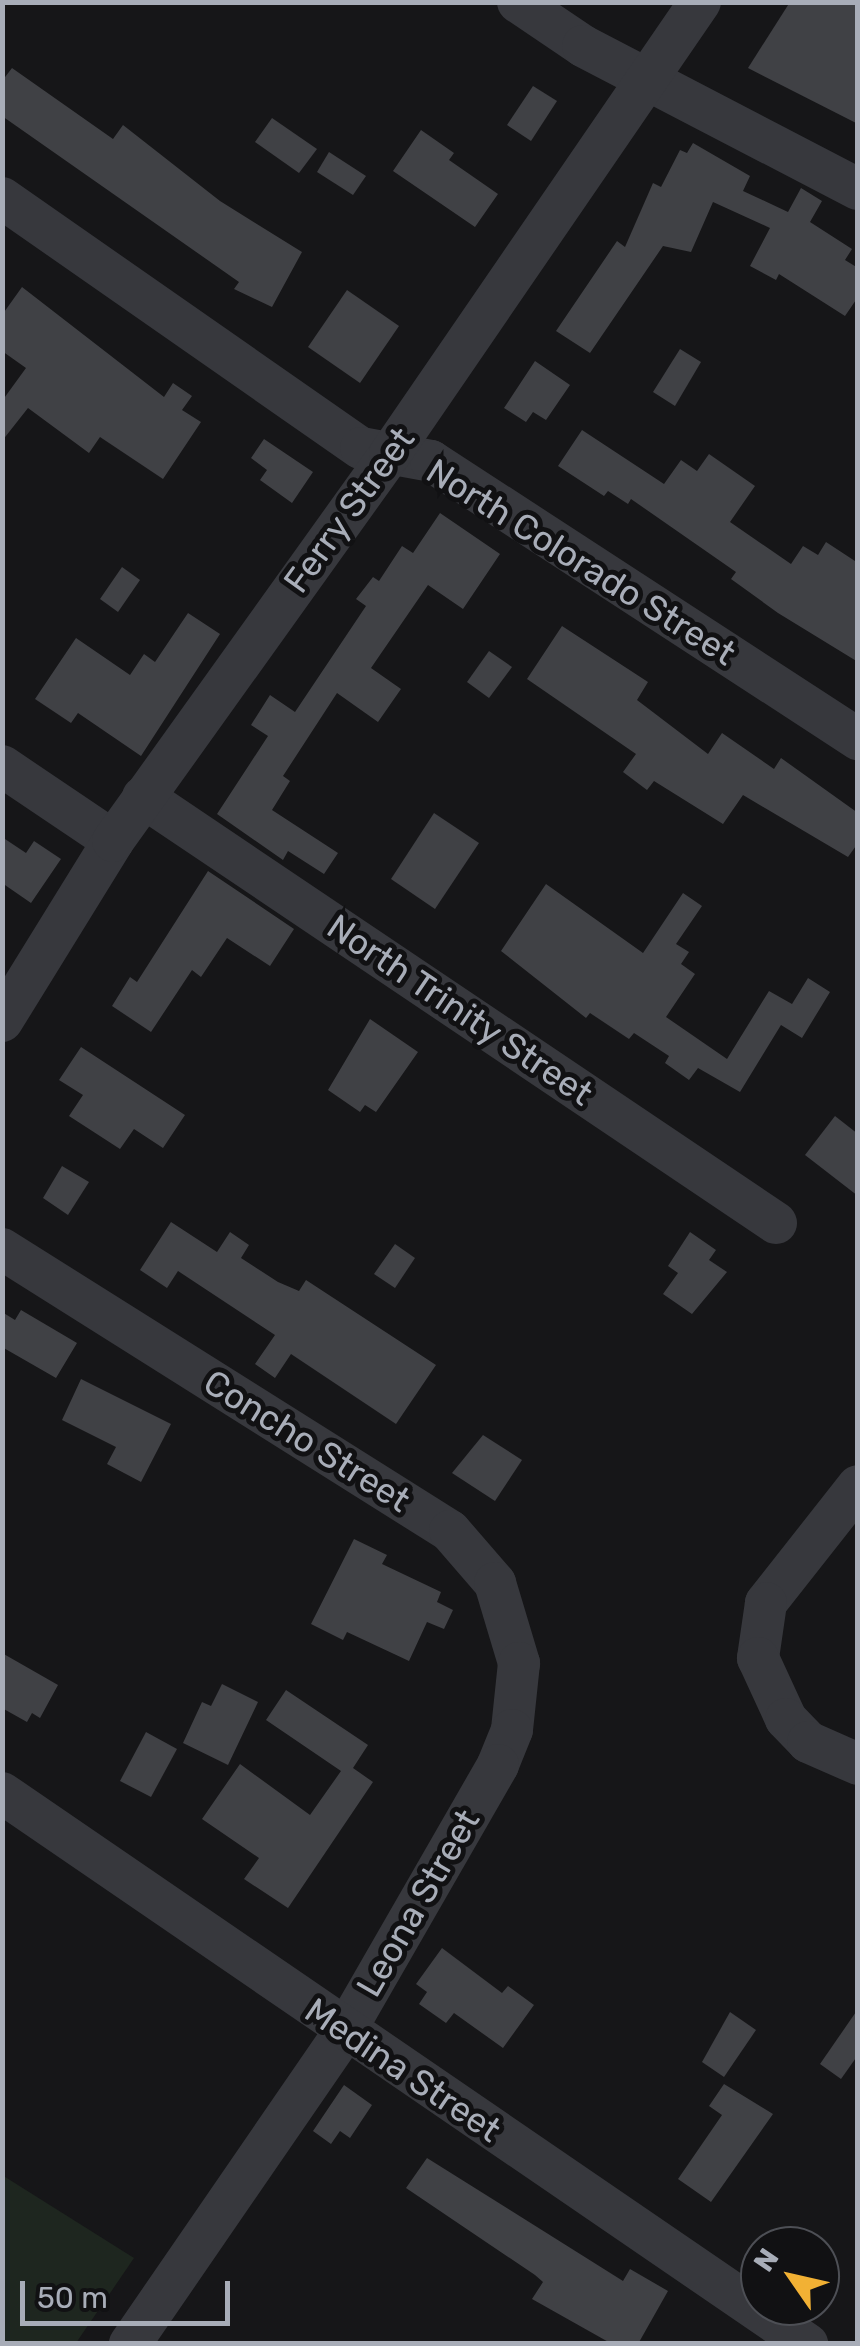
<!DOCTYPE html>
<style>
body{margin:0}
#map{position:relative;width:860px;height:2346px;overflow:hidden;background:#161618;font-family:Rubik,sans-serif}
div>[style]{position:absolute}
.green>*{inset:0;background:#1e261f}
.building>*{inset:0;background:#404145}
.minor>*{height:42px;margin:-21px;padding:0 21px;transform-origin:21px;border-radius:21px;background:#37383d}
span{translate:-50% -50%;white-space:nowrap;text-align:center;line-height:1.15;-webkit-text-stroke:10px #111113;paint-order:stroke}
.street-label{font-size:35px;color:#a8adb8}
.frame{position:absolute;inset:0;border:5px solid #a8adb8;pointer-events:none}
.north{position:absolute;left:740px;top:2226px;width:100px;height:100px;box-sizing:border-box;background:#111113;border:2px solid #4d4f55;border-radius:50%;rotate:304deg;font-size:28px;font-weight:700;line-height:40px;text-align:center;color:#a8adb8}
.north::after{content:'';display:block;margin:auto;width:35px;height:45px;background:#f2b134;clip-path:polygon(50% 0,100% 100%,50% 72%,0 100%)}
.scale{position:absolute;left:20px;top:2281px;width:210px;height:45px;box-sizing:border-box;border:5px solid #a8adb8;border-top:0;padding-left:12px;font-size:30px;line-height:35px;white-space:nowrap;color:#a8adb8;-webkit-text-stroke:8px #111113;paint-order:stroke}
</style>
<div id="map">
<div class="green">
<i style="clip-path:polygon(2px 2175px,134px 2258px,76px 2343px,3px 2343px)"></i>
</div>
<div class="building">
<i style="clip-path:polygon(790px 2px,858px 2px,858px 124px,748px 68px)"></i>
<i style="clip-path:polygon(12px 68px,113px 139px,123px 125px,220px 201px,302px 252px,272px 307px,234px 289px,239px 282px,2px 116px,2px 81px)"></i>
<i style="clip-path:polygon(533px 86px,557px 101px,531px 141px,507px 125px)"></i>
<i style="clip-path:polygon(272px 118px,317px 149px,299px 173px,255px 142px)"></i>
<i style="clip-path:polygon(421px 130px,454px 153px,449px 160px,498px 194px,475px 227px,393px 171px)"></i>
<i style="clip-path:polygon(693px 143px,750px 176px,743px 191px,788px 212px,801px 188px,822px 201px,810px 222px,852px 249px,845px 260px,858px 268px,858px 297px,845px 316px,779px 274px,776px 280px,750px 266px,770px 228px,713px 202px,691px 252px,663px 246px,590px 353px,556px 331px,617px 241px,625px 247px,653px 183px,661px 187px,680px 150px,687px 153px)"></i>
<i style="clip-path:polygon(329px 152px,366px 176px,353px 195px,317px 172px)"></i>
<i style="clip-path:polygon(22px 287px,164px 397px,173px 383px,192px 396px,182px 410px,201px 422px,163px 479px,100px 437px,89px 453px,28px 408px,2px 441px,2px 401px,26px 368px,2px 351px,2px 315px)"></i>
<i style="clip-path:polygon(347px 290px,399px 326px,360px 383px,308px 347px)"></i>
<i style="clip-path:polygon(680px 349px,701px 362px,675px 406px,653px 392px)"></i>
<i style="clip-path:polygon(535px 361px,570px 385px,546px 420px,533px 412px,526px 422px,504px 408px)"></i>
<i style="clip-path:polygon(582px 430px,664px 484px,681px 460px,697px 471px,709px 454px,755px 486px,730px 522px,791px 564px,803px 546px,818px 555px,826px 542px,858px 563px,858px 662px,778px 613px,731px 579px,736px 572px,631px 499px,628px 504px,608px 491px,604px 496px,558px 466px)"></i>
<i style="clip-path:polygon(264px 439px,313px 472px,292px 503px,260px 480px,267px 470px,251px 458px)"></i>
<i style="clip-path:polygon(440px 513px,500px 554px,463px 609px,428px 585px,371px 668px,401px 689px,378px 722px,337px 693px,283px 776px,290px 781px,272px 810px,338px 853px,324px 874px,288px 851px,283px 860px,217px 814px,268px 736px,251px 725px,270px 695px,295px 712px,366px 606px,356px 599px,373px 577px,379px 581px,402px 546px,413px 553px)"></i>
<i style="clip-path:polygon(122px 567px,140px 580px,118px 612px,100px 599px)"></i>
<i style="clip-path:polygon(188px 613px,220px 634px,141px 756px,78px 713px,71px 723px,35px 699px,76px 638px,130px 675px,144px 654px,155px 662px)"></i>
<i style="clip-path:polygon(562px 626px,648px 682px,637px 700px,708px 754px,722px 733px,774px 769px,781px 758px,858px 813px,858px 843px,848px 857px,743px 795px,723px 824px,654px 781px,647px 790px,623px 772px,636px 754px,527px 679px)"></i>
<i style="clip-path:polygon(489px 651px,512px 667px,489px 698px,467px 682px)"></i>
<i style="clip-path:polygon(434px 813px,479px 843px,435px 909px,391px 879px)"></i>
<i style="clip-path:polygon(2px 837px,26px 853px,34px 841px,61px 859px,31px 903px,2px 883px)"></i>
<i style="clip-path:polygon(208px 871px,294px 929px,270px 966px,227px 938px,201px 977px,192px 970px,151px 1032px,112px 1006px,130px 977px,137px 982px)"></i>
<i style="clip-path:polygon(546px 884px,643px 953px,683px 893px,702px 906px,676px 944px,689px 952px,681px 964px,695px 974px,666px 1017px,727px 1059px,769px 991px,792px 1004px,808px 978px,830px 992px,802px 1038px,781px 1025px,740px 1092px,698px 1068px,689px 1080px,665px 1063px,669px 1056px,634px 1033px,629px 1039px,590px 1013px,586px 1018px,501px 951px)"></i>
<i style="clip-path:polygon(370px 1019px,418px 1052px,376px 1112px,365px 1105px,360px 1112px,328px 1090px)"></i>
<i style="clip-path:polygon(81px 1047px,185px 1115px,163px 1148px,134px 1129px,120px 1149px,69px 1116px,83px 1095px,59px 1080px)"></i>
<i style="clip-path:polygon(835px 1116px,858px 1134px,858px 1196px,805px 1155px)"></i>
<i style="clip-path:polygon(62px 1166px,89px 1182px,68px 1215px,43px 1198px)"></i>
<i style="clip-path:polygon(171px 1222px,217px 1252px,230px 1232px,249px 1245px,241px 1258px,278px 1282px,299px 1291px,306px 1280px,436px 1365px,396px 1424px,291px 1354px,275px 1378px,255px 1364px,275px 1335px,178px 1271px,167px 1288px,140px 1270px)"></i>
<i style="clip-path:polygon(690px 1232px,716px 1250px,709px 1260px,727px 1272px,692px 1314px,663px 1294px,678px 1273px,668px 1266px)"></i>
<i style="clip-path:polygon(395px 1244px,415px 1258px,395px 1288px,374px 1274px)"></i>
<i style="clip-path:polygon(21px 1310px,77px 1343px,56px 1378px,2px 1347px,2px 1312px,15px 1320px)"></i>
<i style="clip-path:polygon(81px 1379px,171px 1424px,141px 1482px,107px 1464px,116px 1447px,62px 1420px)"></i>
<i style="clip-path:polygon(483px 1435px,522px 1460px,495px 1501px,452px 1473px)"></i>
<i style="clip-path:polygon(354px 1539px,387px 1555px,382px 1564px,441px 1592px,437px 1602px,453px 1610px,444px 1629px,427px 1622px,409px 1661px,347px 1632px,343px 1640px,311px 1624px)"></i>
<i style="clip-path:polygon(2px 1653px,58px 1685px,40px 1718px,32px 1713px,27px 1722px,2px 1708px)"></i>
<i style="clip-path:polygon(222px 1684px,258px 1702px,228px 1765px,183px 1743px,202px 1702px,211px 1706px)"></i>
<i style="clip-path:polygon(286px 1690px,368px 1745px,353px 1768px,373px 1782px,288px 1908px,244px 1879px,259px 1858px,202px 1819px,240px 1764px,310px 1815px,341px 1771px,266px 1720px)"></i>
<i style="clip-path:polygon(146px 1732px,177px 1749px,151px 1797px,120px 1781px)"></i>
<i style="clip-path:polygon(442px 1948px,502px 1993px,508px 1986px,534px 2005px,503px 2048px,454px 2013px,446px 2023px,419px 2004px,427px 1992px,416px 1984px)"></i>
<i style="clip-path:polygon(858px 2009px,858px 2055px,841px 2079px,820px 2064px)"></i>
<i style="clip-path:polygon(730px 2012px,756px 2030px,724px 2077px,702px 2062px)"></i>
<i style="clip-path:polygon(724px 2084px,773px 2114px,711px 2202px,678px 2179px,722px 2115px,709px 2106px)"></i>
<i style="clip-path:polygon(344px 2085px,372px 2105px,350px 2138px,340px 2131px,331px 2144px,313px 2131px)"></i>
<i style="clip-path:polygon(427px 2158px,623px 2281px,630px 2269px,668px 2291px,638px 2344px,612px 2344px,532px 2299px,543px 2282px,535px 2275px,406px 2188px)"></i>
</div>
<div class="minor">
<i style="left:518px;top:2px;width:78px;rotate:34.1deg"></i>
<i style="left:583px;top:46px;width:310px;rotate:27.5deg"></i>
<i style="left:2px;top:198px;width:437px;rotate:34.9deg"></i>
<i style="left:361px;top:448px;width:71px;rotate:10.5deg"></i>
<i style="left:431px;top:461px;width:510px;rotate:33.07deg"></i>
<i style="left:2px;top:766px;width:134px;rotate:34deg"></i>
<i style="left:143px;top:797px;width:763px;rotate:33.94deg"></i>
<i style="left:2px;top:1021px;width:211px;rotate:-58.3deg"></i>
<i style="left:113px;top:841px;width:476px;rotate:-54.4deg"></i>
<i style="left:390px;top:454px;width:548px;rotate:-55.56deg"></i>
<i style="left:2px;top:1249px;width:529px;rotate:32.19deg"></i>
<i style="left:450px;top:1531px;width:69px;rotate:49.1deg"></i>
<i style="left:495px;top:1583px;width:84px;rotate:73.3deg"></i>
<i style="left:519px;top:1663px;width:67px;rotate:96deg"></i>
<i style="left:512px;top:1730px;width:38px;rotate:112deg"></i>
<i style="left:498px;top:1765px;width:307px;rotate:119.9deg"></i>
<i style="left:345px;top:2031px;width:380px;rotate:124.5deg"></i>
<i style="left:858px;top:1486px;width:149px;rotate:128.2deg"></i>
<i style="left:766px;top:1603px;width:56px;rotate:98.3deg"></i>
<i style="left:758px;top:1658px;width:67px;rotate:65.3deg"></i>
<i style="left:786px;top:1719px;width:32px;rotate:46deg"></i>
<i style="left:808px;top:1742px;width:55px;rotate:23.7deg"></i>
<i style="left:2px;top:1793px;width:976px;rotate:34.39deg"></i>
</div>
<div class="street-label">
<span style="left:349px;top:510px;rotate:-54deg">Ferry Street</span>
<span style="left:581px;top:562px;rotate:32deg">North Colorado Street</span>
<span style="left:460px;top:1010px;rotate:34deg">North Trinity Street</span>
<span style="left:307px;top:1441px;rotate:32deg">Concho Street</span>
<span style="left:418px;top:1903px;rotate:-60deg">Leona Street</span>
<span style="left:403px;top:2070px;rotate:34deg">Medina Street</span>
</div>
<div class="frame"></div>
<div class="north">N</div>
<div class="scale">50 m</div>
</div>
